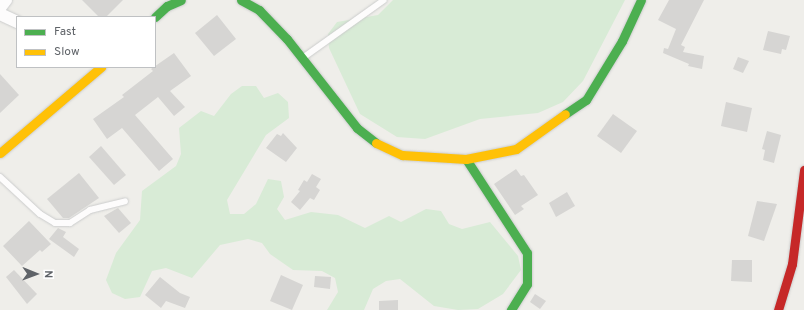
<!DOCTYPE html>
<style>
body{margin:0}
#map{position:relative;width:804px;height:310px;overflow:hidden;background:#efeeea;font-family:Overpass,sans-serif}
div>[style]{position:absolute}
.green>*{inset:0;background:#d8ebd6}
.building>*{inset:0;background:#d6d5d3}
.roads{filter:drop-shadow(0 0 1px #cbcccc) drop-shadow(0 0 1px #cbcccc)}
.lane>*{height:6px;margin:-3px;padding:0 3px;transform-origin:3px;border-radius:3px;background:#fdfcfc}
.street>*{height:12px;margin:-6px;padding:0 6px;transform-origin:6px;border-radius:6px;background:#fdfcfc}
.fast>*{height:9px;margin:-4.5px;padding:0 4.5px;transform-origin:4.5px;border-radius:4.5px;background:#4caf50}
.slow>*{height:9px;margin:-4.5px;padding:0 4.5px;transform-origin:4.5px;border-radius:4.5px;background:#ffc107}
.jam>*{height:9px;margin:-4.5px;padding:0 4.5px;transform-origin:4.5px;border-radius:4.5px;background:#c62828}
span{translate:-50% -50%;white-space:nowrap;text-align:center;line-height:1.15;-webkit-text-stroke:3px #fff;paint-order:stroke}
.legend{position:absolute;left:16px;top:16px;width:140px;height:52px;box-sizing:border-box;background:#fff;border:1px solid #bfc1c3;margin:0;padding:5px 7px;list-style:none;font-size:12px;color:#5f6368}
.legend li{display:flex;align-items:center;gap:8px;height:20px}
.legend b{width:20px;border:1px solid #bfc1c3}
.north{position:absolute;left:16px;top:254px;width:40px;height:40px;-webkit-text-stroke:3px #fff;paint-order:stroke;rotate:91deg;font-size:11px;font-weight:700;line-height:16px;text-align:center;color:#5f6368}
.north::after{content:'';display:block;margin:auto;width:14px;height:18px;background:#5f6368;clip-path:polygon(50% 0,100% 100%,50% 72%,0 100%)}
</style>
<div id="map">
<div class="green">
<i style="clip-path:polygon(393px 0,625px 0,583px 81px,563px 102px,538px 113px,480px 119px,425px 139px,397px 137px,360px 114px,329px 48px,328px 34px,337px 22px,378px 15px)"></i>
<i style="clip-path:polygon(242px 86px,256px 86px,264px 98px,278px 93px,288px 102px,289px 118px,266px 135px,227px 200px,230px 214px,244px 214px,256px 204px,268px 179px,281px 181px,284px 197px,277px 209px,285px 220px,311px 212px,338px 215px,365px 228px,389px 216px,401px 222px,426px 209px,441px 211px,449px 224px,462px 229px,490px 222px,518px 256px,521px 270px,503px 294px,478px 309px,458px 310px,434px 306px,400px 279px,386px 281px,373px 289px,364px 310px,327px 310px,338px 292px,335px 278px,322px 271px,293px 270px,270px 254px,262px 243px,248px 239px,220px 245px,192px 278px,166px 268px,152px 271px,140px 297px,125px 299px,112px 293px,106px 280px,116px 253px,140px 220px,142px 191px,176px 166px,181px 154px,179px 128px,201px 111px,214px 116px,231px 94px)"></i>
</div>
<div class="building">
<i style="clip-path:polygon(82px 0,123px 0,106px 17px,99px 17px)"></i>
<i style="clip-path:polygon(669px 0,704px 0,681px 45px,685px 47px,683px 52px,704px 56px,702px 69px,688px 66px,689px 64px,663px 53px,664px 48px,668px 49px,676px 29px,658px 20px)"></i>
<i style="clip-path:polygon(217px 15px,236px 39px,214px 56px,195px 33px)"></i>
<i style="clip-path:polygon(768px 31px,790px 36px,786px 50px,782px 49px,781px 54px,763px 50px)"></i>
<i style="clip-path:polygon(174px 53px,191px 76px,170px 91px,185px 107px,174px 116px,158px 97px,135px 115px,173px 159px,159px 171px,122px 128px,107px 139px,93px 119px,124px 97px,122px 95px,153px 71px,151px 69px)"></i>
<i style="clip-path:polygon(738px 57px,749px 61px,743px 73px,733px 69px)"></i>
<i style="clip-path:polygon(0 74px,19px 95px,0 113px)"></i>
<i style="clip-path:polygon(726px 102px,752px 108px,747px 132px,721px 126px)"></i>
<i style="clip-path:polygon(613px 114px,637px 131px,621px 153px,597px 136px)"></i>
<i style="clip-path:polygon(767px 131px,781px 135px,774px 163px,763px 160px,765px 150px,762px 149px)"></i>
<i style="clip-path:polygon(283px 133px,297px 148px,286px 162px,266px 148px,277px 134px,281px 136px)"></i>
<i style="clip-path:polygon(101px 146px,126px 175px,114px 185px,89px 157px)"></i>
<i style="clip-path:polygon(516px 169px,521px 176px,524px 175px,538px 195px,521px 206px,524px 209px,515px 215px,494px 184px)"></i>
<i style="clip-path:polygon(79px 173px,99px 198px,69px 218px,63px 218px,47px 199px)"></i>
<i style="clip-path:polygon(312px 174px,321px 179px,316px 187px,320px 190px,314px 200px,310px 198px,300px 210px,291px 202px,300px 191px,298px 190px,304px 180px,307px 182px)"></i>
<i style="clip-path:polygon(567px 192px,575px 206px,556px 217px,549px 203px)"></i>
<i style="clip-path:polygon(757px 201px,777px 204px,764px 241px,748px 236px)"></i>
<i style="clip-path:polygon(118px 208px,131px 223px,119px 233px,104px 216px)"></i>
<i style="clip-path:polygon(29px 221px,51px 244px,42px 252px,40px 250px,22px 266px,3px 246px)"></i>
<i style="clip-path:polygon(58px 228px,66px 232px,63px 237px,79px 249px,74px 257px,49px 239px)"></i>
<i style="clip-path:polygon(732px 260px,752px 260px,752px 282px,731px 281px)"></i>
<i style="clip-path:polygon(14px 270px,37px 294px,27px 304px,6px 277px)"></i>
<i style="clip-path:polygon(281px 275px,303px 285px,292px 310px,270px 301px)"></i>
<i style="clip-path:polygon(315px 276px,331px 277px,330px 289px,314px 287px)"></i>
<i style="clip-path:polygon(160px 277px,180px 293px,190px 297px,185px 308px,166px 301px,161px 308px,145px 295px)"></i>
<i style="clip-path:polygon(535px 294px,546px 301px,540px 309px,530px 302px)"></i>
<i style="clip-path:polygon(398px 300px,398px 310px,379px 310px,379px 301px)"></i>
</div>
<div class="roads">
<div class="lane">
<i style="left:304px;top:57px;width:98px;rotate:-35.5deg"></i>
<i style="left:0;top:177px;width:54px;rotate:42.8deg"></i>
<i style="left:40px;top:214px;width:17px;rotate:31deg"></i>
<i style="left:55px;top:223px;width:15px"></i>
<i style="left:70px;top:223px;width:24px;rotate:-33deg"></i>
<i style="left:90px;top:210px;width:36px;rotate:-14deg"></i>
</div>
<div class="street">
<i style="left:0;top:8px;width:10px;rotate:-53deg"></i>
<i style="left:0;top:14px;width:19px;rotate:25deg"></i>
</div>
<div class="fast">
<i style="left:241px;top:0;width:21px;rotate:29deg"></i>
<i style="left:259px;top:10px;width:40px;rotate:46deg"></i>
<i style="left:287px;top:39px;width:113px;rotate:51.8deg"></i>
<i style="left:357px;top:128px;width:24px;rotate:38deg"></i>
<i style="left:155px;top:17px;width:16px;rotate:-43deg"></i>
<i style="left:167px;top:6px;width:15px;rotate:-23deg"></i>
<i style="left:565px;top:114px;width:25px;rotate:-34deg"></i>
<i style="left:586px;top:100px;width:69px;rotate:-58.6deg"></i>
<i style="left:622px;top:41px;width:45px;rotate:-65.1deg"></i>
<i style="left:466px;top:159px;width:112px;rotate:57deg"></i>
<i style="left:527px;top:253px;width:31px;rotate:90deg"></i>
<i style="left:527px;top:284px;width:31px;rotate:122deg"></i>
</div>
<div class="slow">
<i style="left:376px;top:143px;width:29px;rotate:25deg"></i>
<i style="left:402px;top:155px;width:64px;rotate:3.6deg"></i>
<i style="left:466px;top:159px;width:51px;rotate:-11.3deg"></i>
<i style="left:516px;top:149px;width:60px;rotate:-35.5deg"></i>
<i style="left:0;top:153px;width:133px;rotate:-40.4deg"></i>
</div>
<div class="jam">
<i style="left:778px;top:310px;width:48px;rotate:-73.1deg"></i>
<i style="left:792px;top:264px;width:95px;rotate:-82.7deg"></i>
</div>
</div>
<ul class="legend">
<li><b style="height:5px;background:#4caf50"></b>Fast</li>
<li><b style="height:5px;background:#ffc107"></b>Slow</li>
</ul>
<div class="north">N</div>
</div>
